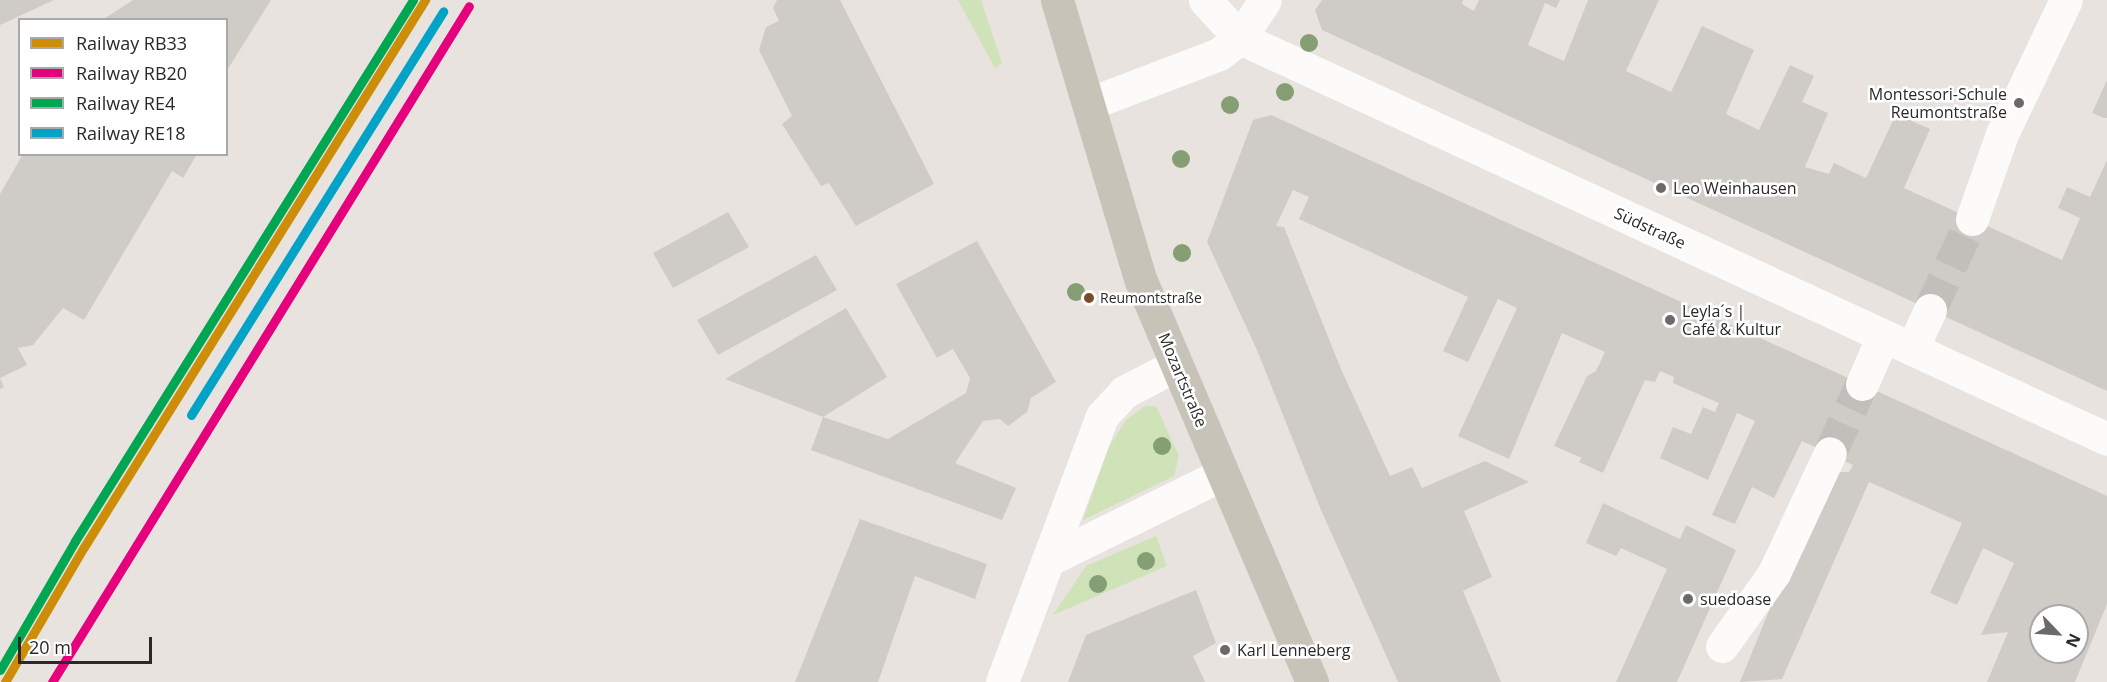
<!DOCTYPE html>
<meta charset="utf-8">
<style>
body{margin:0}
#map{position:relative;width:2107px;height:682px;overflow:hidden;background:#e8e3de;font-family:"Open Sans",sans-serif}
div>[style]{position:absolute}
.green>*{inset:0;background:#cfe2b8}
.building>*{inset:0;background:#cfccc8}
.minor-tunnel>*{height:33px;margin-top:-16.5px;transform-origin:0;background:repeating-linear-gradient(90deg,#c2beba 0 33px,transparent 0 49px)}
.minor>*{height:33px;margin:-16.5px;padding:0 16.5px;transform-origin:16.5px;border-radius:16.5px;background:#fcfbfa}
.major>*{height:33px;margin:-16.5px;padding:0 16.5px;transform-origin:16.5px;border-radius:16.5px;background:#c8c3b9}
.rail-1>*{height:9px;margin:-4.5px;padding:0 4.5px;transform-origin:4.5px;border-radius:4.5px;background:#ce8d08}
.rail-2>*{height:9px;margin:-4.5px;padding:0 4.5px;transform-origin:4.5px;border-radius:4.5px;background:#e5007d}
.rail-3>*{height:9px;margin:-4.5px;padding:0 4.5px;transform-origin:4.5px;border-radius:4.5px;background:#00a651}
.rail-4>*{height:9px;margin:-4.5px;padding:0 4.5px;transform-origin:4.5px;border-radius:4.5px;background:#02a3c6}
.trees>*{width:18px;height:18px;margin:-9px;border-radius:50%;background:#859e73}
.dots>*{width:16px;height:16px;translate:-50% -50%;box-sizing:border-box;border:3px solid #fff;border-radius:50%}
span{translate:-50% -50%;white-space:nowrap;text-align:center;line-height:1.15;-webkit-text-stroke:5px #fff;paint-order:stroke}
.bus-label{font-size:14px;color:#292929}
.left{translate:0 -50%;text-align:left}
.poi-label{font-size:16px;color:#292929}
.right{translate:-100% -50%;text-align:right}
.street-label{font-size:16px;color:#292929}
.legend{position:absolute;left:18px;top:18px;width:210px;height:138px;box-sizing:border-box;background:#fff;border:2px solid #a9a9a9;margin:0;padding:8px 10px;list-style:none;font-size:18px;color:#292929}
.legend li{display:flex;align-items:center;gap:12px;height:30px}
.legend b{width:30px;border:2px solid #a9a9a9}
.north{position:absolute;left:2029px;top:604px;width:60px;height:60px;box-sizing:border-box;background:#fff;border:2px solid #a9a9a9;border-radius:50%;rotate:115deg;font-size:16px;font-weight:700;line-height:24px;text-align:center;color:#292929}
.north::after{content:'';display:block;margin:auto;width:21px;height:27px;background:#6c6a68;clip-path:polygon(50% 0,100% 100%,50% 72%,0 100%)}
.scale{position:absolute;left:18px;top:637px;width:134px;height:27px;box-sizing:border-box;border:3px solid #292929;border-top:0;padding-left:8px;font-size:18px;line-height:21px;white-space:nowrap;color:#292929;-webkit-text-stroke:4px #fff;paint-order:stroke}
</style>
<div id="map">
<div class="green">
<i style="clip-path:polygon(958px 0,981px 0,1002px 63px,995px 68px)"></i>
<i style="clip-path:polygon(1145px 406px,1156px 406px,1179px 456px,1174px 476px,1083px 520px,1109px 447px,1126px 420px)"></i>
<i style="clip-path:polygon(1156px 536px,1167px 566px,1053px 615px,1086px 566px)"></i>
</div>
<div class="building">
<i style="clip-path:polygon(0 0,54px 0,0 25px)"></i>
<i style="clip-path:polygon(133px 0,271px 0,226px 72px,226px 20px,102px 20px)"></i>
<i style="clip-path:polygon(777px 0,840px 0,934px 184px,856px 226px,829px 183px,821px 186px,782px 124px,792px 116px,759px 50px,766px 27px,779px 21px,773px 8px)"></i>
<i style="clip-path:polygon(1322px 0,1463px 0,1462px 4px,1474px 11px,1479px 0,1560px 0,1556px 8px,1545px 3px,1528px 45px,1564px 61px,1588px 0,1659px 0,1626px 71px,1671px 92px,1702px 26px,1754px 50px,1726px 114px,1759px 130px,1790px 65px,1814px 76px,1802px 102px,1828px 113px,1805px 167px,1829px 174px,1834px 163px,1866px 178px,1896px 114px,1930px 129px,1904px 188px,2062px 260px,2080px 218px,2058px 208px,2067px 187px,2090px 197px,2107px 160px,2107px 391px,1322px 30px,1315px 10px)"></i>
<i style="clip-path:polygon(2107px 80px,2107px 118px,2104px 118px,2092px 113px)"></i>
<i style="clip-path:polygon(evenodd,1271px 115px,2107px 496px,2107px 604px,2075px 682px,1987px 682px,2008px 632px,1981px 635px,2014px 563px,1983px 548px,1957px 605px,1930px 593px,1962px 523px,1869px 482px,1782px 679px,1740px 682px,1779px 586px,1784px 588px,1837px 472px,1849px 472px,1853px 465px,1802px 441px,1774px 498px,1752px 487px,1735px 524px,1712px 515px,1755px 421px,1737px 413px,1708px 480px,1660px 458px,1673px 427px,1691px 434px,1703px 407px,1715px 412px,1719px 403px,1673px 383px,1674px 377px,1660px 371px,1655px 382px,1645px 380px,1603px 473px,1579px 462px,1582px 458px,1554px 446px,1587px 376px,1596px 371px,1605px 352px,1562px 333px,1509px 459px,1458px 436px,1517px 308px,1498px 299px,1468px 362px,1443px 351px,1468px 297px,1299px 219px,1309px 197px,1293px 190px,1276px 226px,1284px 227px,1341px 369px,1390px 476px,1412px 467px,1422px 488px,1485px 461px,1529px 482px,1464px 511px,1492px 577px,1463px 591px,1501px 682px,1398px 682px,1321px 510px,1257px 350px,1207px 242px,1253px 120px,1271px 115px,2041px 616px,2077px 616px,2077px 652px,2041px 652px,2041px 616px)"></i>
<i style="clip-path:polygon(23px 154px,197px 154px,183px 178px,172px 171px,84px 320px,63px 308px,33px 345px,18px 348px,27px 365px,0 378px,4px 387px,0 389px,0 194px)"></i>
<i style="clip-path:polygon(728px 212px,749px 247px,673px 288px,653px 253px)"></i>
<i style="clip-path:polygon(977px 241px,1056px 382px,1031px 398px,1027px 412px,1008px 426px,1000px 419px,983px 421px,955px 463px,1016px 488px,1002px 520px,811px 450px,823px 417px,888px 439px,966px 393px,970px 378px,953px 349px,937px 358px,896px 284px)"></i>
<i style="clip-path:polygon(816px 255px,837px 290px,718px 355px,697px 320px)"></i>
<i style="clip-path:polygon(846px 308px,887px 377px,823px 417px,725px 379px)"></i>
<i style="clip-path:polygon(1603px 503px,1680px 539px,1686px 525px,1736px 550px,1677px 682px,1616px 682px,1667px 569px,1621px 548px,1616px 556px,1586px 543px)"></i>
<i style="clip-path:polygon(860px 519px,987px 564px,975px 599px,915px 576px,878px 682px,795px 682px)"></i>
<i style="clip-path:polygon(1196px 590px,1216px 643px,1193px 656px,1205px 682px,1068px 682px,1086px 635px)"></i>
</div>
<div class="minor-tunnel">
<i style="left:1930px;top:310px;width:100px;rotate:-65.2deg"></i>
<i style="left:1830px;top:453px;width:76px;rotate:-65.1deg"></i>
</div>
<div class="minor">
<i style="left:1205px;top:0;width:52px;rotate:47.4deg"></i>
<i style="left:1240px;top:38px;width:955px;rotate:24.82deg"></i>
<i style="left:1091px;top:103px;width:137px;rotate:-20.9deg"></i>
<i style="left:1219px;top:54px;width:26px;rotate:-37deg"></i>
<i style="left:1240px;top:38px;width:45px;rotate:-56.7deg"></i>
<i style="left:1972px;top:219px;width:90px;rotate:-70.6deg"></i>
<i style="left:2002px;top:134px;width:148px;rotate:-64.5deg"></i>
<i style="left:1912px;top:349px;width:43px;rotate:-65.2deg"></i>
<i style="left:1862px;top:384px;width:52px;rotate:-66.4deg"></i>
<i style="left:1048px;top:560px;width:195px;rotate:-26.2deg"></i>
<i style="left:1722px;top:646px;width:90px;rotate:-54.5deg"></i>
<i style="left:1774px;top:573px;width:132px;rotate:-65deg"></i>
<i style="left:1002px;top:682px;width:284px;rotate:-69.4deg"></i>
<i style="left:1102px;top:416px;width:33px;rotate:-47deg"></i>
<i style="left:1124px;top:392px;width:59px;rotate:-27.4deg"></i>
</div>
<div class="major">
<i style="left:1057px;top:0;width:293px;rotate:73.4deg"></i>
<i style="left:1141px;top:281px;width:436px;rotate:66.9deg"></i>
</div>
<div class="rail-1">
<i style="left:5px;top:682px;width:156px;rotate:-59.7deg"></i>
<i style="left:84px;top:547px;width:645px;rotate:-58.06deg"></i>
</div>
<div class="rail-2">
<i style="left:52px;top:682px;width:794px;rotate:-58.33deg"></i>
</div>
<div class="rail-3">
<i style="left:0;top:670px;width:149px;rotate:-59.8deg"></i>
<i style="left:75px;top:541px;width:638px;rotate:-58deg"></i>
</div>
<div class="rail-4">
<i style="left:191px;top:415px;width:476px;rotate:-58deg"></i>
</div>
<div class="trees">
<i style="left:1309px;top:43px"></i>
<i style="left:1285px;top:92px"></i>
<i style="left:1230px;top:105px"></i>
<i style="left:1181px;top:159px"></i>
<i style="left:1182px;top:253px"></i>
<i style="left:1076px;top:292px"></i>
<i style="left:1162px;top:446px"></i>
<i style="left:1146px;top:561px"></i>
<i style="left:1098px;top:584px"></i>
</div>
<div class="dots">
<i style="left:2019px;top:103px;background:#6c6a68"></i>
<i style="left:1661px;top:188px;background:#6c6a68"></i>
<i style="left:1089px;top:298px;background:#7a4b2a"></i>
<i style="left:1670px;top:320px;background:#6c6a68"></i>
<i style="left:1688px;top:599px;background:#6c6a68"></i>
<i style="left:1225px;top:650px;background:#6c6a68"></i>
</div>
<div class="bus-label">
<span class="left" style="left:1100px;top:298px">Reumontstraße</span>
</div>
<div class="poi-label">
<span class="right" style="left:2007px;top:103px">Montessori-Schule<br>Reumontstraße</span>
<span class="left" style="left:1673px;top:188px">Leo Weinhausen</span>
<span class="left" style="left:1682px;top:320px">Leyla´s |<br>Café &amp; Kultur</span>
<span class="left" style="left:1700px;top:599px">suedoase</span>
<span class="left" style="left:1237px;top:650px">Karl Lenneberg</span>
</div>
<div class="street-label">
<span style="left:1650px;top:228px;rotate:25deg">Südstraße</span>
<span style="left:1183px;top:380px;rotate:67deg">Mozartstraße</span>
</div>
<ul class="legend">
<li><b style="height:8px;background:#ce8d08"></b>Railway RB33</li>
<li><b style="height:8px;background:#e5007d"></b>Railway RB20</li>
<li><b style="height:8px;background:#00a651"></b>Railway RE4</li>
<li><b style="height:8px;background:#02a3c6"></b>Railway RE18</li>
</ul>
<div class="north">N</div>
<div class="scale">20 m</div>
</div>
